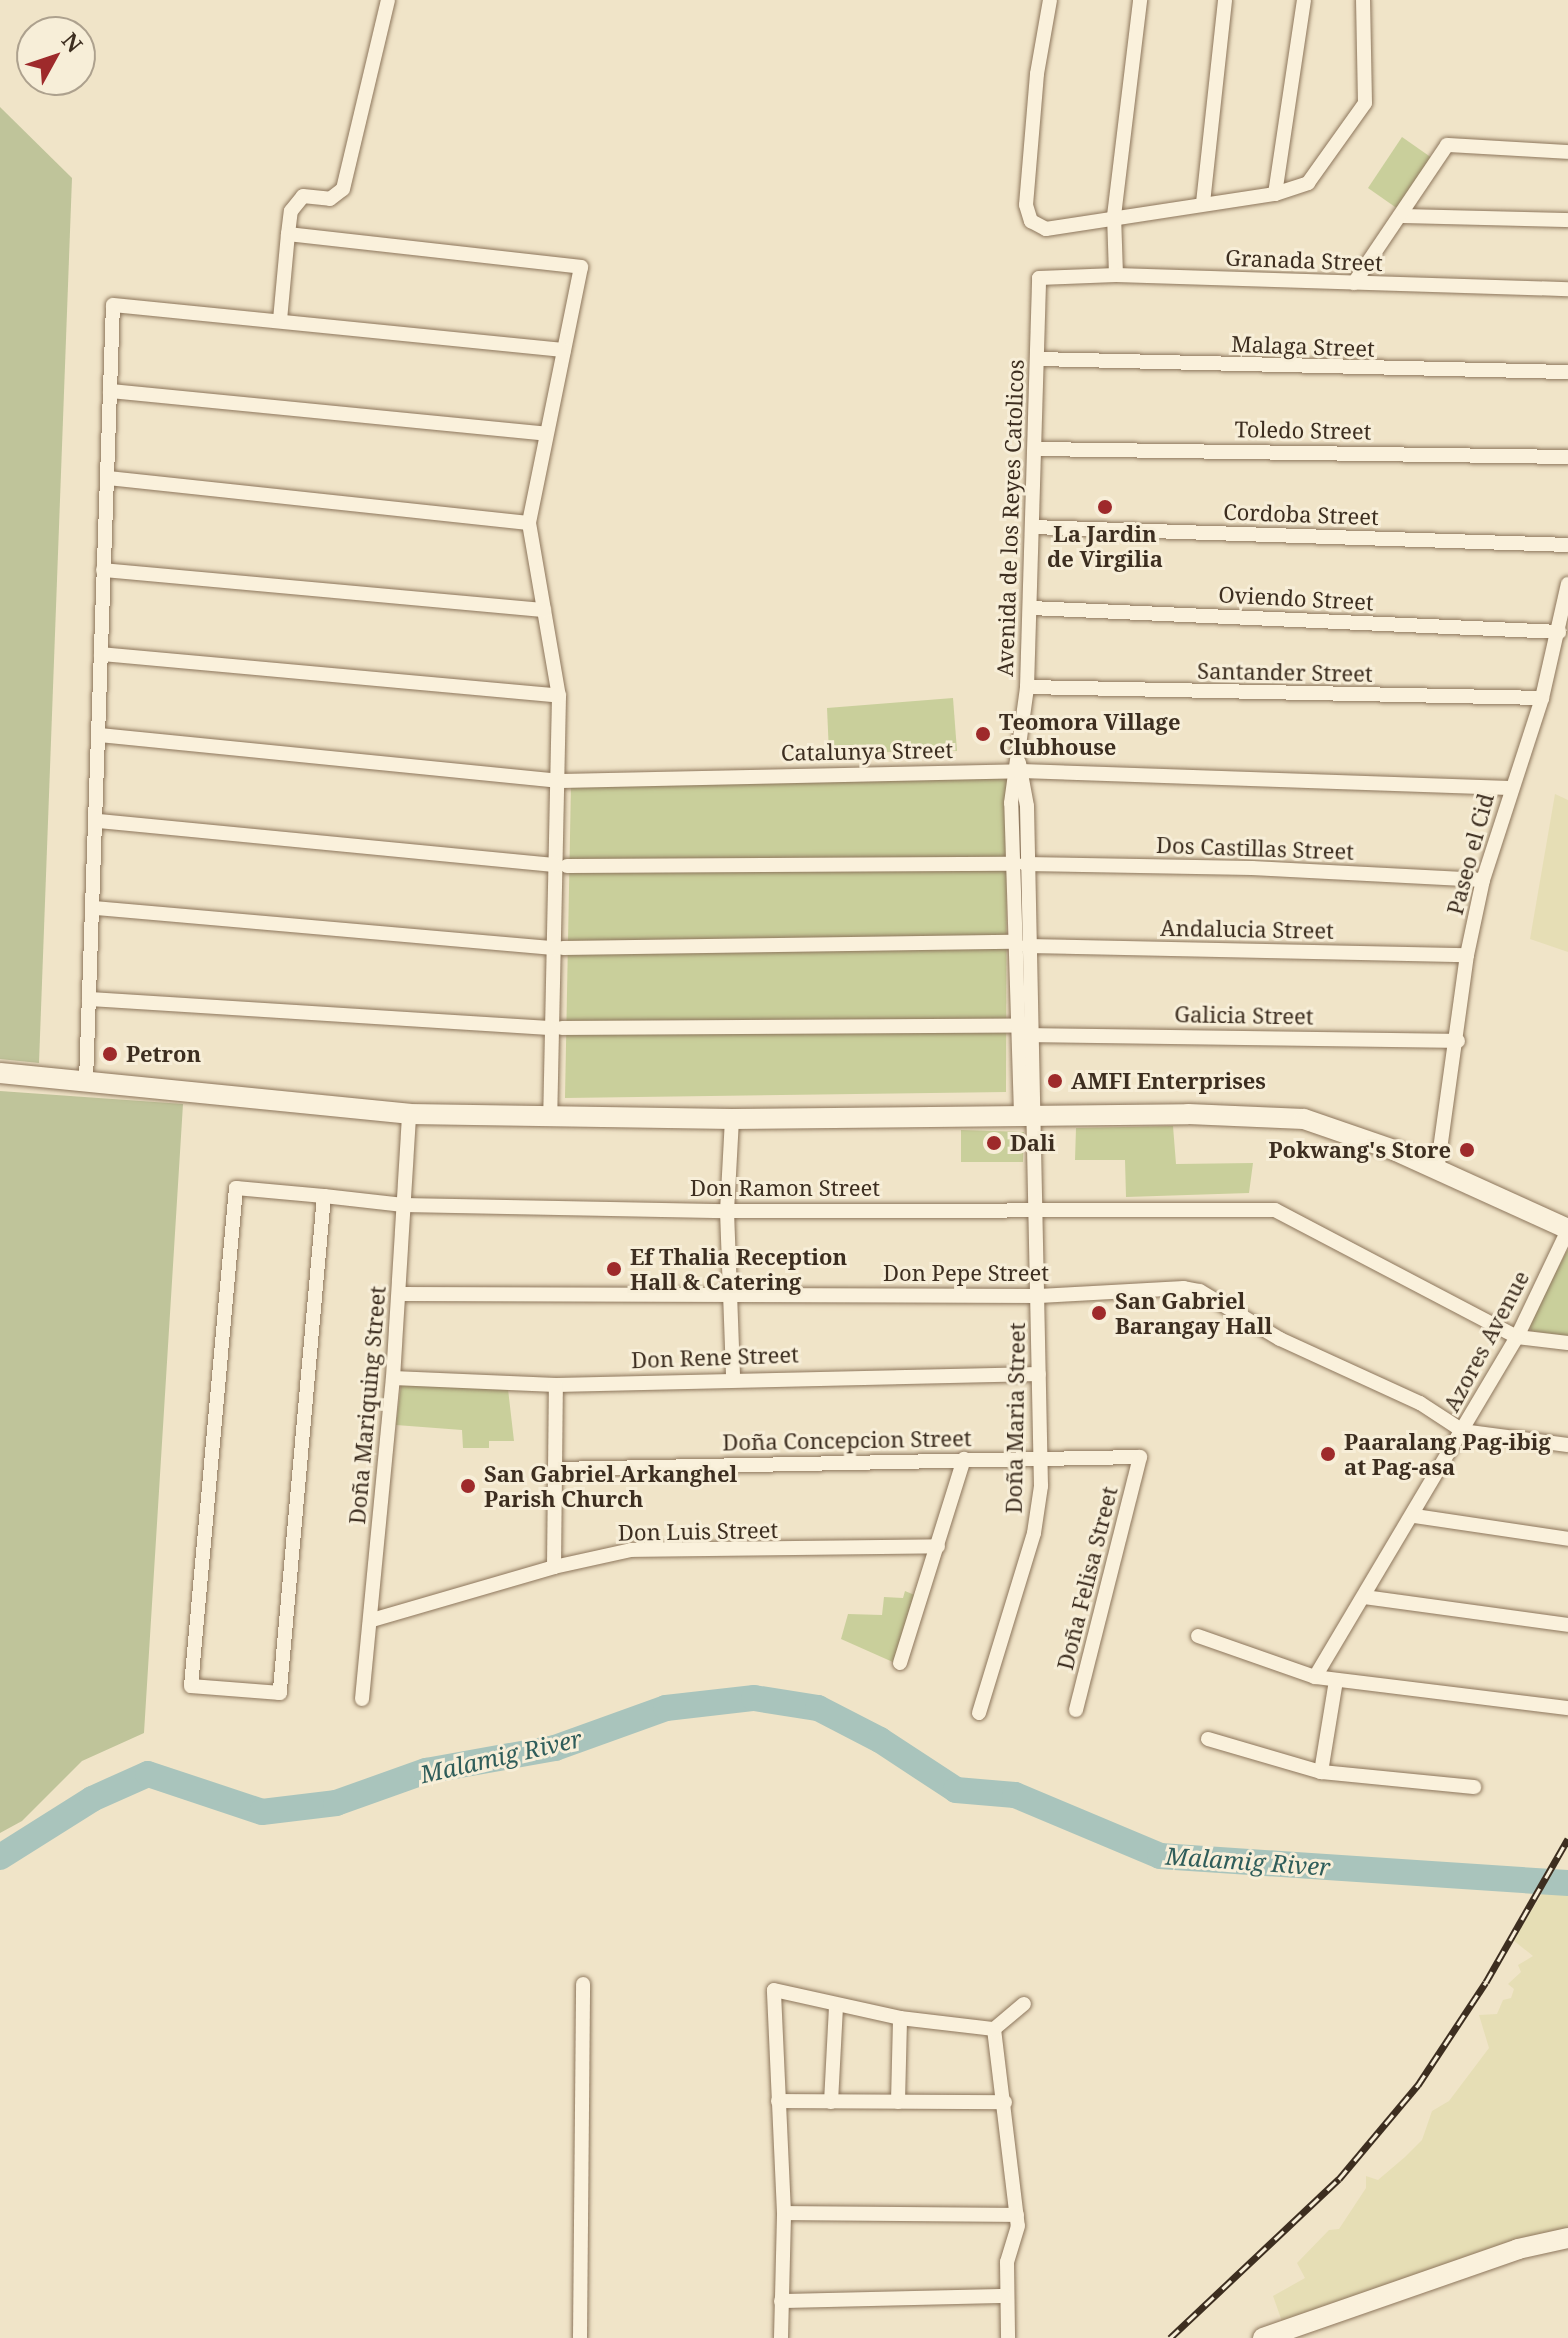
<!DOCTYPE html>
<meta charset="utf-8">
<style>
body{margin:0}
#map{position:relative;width:1568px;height:2338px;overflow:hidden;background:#f0e4c8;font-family:"Noto Serif",serif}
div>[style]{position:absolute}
.farmland>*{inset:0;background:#e6deb5}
.green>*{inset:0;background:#c9cf9b}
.cemetery>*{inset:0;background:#bfc49a}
.river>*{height:26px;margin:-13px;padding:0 13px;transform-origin:13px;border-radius:13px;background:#a9c4bc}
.roads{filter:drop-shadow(0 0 2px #8d765c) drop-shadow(0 0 2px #8d765c)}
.street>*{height:14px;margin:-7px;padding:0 7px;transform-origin:7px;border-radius:7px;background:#faf1dc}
.secondary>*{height:20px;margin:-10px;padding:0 10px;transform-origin:10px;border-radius:10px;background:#faf1dc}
.rail>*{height:7px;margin-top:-3.5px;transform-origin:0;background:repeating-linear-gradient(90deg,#f7eed8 0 12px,#3d2e20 0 24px);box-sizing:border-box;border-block:2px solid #3d2e20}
.dots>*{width:22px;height:22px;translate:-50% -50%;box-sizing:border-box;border:4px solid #f7eed8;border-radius:50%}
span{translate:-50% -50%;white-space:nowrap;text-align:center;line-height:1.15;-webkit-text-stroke:6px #f7eed8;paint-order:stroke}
.street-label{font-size:22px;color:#3d2e20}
.poi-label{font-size:22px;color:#3d2e20;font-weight:700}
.left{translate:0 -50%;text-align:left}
.right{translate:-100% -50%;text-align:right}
.water-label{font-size:24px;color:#2f5d5a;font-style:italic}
.north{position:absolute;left:16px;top:16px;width:80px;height:80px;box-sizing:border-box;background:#f7eed8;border:2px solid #ada18e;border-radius:50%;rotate:50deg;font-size:22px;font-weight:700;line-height:32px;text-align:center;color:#3d2e20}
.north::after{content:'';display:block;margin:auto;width:28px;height:36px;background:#9e2a2b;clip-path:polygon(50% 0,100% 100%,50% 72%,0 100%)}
</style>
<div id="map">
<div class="farmland">
<i style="clip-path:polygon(1555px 794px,1568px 800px,1568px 952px,1530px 939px)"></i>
<i style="clip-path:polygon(1548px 1884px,1568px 1889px,1568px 2237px,1285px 2330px,1273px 2296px,1305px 2278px,1297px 2263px,1329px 2230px,1339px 2229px,1366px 2188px,1366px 2176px,1378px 2180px,1405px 2157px,1422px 2140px,1432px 2111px,1449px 2101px,1489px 2048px,1479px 2015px,1497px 2014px,1503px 2000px,1511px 1998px,1514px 1989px,1508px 1984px,1521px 1972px,1518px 1965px,1533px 1956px,1513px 1940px)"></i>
</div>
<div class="green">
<i style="clip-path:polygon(1402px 137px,1432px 158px,1398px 209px,1368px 188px)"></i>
<i style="clip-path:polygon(953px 698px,957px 751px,829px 753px,827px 708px)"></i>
<i style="clip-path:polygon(1007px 778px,1006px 1092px,565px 1098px,571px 784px)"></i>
<i style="clip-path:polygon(1173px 1126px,1176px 1164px,1253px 1163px,1249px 1193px,1126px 1197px,1125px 1160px,1075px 1160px,1076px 1128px)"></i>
<i style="clip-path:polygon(961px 1130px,1024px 1132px,1023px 1162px,961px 1162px)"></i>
<i style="clip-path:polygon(1568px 1249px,1568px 1336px,1531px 1331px,1529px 1323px)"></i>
<i style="clip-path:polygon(401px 1385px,508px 1389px,514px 1441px,489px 1441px,489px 1448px,463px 1448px,462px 1430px,396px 1425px)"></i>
<i style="clip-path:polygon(905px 1591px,917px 1596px,895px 1663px,841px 1639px,848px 1614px,882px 1615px,884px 1597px,903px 1598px)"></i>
</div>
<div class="cemetery">
<i style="clip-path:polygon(0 107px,72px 178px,39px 1063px,0 1059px)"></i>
<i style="clip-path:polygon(0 1091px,183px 1104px,144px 1733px,82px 1761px,22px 1821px,0 1833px)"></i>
</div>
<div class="river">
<i style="left:0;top:1857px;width:109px;rotate:-32.2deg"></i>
<i style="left:92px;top:1799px;width:61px;rotate:-24.1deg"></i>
<i style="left:148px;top:1774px;width:120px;rotate:18.4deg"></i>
<i style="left:262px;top:1812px;width:75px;rotate:-6.9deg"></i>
<i style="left:336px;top:1803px;width:96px;rotate:-19.6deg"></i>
<i style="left:426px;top:1771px;width:131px;rotate:-10.1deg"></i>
<i style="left:555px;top:1748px;width:118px;rotate:-19.8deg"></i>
<i style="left:666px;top:1708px;width:89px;rotate:-6.5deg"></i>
<i style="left:754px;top:1698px;width:65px;rotate:8.9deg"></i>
<i style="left:818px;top:1708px;width:70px;rotate:27.3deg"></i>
<i style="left:880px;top:1740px;width:91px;rotate:33.3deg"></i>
<i style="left:956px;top:1790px;width:59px;rotate:4.8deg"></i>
<i style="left:1015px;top:1795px;width:157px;rotate:22.8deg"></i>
<i style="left:1160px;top:1856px;width:409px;rotate:3.8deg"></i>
</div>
<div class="roads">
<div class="street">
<i style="left:1050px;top:0;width:75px;rotate:100deg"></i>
<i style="left:1037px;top:74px;width:131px;rotate:94.8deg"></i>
<i style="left:1026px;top:205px;width:17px;rotate:73deg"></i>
<i style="left:1031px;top:221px;width:17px;rotate:28deg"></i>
<i style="left:1046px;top:229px;width:232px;rotate:-8.7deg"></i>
<i style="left:1275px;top:194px;width:35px;rotate:-18deg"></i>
<i style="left:1308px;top:183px;width:98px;rotate:-54.5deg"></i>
<i style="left:1365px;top:103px;width:103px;rotate:-91.1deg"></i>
<i style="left:1275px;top:194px;width:196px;rotate:-81.5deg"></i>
<i style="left:1203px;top:203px;width:204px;rotate:-83.8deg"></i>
<i style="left:1400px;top:216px;width:168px;rotate:1.4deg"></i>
<i style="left:288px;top:234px;width:23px;rotate:-83deg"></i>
<i style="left:291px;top:211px;width:19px;rotate:-51deg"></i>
<i style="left:303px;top:196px;width:27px;rotate:6deg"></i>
<i style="left:330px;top:199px;width:16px;rotate:-38deg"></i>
<i style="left:343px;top:189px;width:194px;rotate:-76.6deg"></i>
<i style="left:1116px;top:275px;width:59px;rotate:-91.9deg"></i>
<i style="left:1114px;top:216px;width:218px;rotate:-83.1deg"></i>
<i style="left:1354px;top:283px;width:166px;rotate:-56deg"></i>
<i style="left:1447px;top:145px;width:121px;rotate:3.3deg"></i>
<i style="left:280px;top:320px;width:86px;rotate:-84.7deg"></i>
<i style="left:288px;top:234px;width:295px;rotate:6.4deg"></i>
<i style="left:581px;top:267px;width:261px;rotate:101.5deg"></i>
<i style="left:529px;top:523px;width:176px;rotate:80.2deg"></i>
<i style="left:559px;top:696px;width:423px;rotate:91.2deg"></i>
<i style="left:1038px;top:359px;width:530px;rotate:1.41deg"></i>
<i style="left:110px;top:391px;width:437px;rotate:5.6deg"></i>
<i style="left:1037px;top:449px;width:531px;rotate:0.86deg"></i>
<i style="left:108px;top:478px;width:423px;rotate:6.1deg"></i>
<i style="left:1032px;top:527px;width:536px;rotate:1.92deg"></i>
<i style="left:103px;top:570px;width:443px;rotate:5.2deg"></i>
<i style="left:1031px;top:608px;width:529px;rotate:2.6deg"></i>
<i style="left:101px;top:654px;width:460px;rotate:5.2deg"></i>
<i style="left:1027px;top:687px;width:515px;rotate:1.22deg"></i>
<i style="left:99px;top:735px;width:464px;rotate:5.7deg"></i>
<i style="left:561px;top:781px;width:460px;rotate:-1.2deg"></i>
<i style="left:1021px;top:771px;width:489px;rotate:2deg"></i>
<i style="left:98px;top:821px;width:459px;rotate:5.5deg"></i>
<i style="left:1025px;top:864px;width:227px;rotate:1deg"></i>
<i style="left:1252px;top:868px;width:231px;rotate:3deg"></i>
<i style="left:567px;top:866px;width:445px;rotate:-0.3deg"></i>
<i style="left:95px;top:908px;width:462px;rotate:5deg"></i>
<i style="left:1027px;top:946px;width:440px;rotate:1.2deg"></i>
<i style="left:563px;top:948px;width:449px;rotate:-0.8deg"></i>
<i style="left:89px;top:999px;width:462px;rotate:3.6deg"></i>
<i style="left:562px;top:1028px;width:454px;rotate:-0.3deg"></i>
<i style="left:1030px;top:1035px;width:428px;rotate:0.8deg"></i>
<i style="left:86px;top:1081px;width:776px;rotate:-88.01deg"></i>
<i style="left:113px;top:305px;width:453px;rotate:5.7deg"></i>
<i style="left:1021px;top:1114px;width:311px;rotate:-91.8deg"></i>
<i style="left:1011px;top:803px;width:117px;rotate:-82.1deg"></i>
<i style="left:1027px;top:687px;width:409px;rotate:-88.3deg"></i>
<i style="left:1039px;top:278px;width:77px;rotate:-2.2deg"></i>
<i style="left:1116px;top:275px;width:452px;rotate:1.8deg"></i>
<i style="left:732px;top:1119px;width:92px;rotate:93.1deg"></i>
<i style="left:727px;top:1211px;width:166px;rotate:87.9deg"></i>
<i style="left:1437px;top:1171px;width:218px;rotate:-82.1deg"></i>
<i style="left:1467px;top:955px;width:77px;rotate:-78deg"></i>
<i style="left:1483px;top:880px;width:191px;rotate:-72deg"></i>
<i style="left:1542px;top:698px;width:117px;rotate:-77.2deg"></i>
<i style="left:324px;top:1196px;width:499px;rotate:95.1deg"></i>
<i style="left:280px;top:1693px;width:89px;rotate:-175.5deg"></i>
<i style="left:191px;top:1686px;width:500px;rotate:-84.84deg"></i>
<i style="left:236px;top:1188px;width:88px;rotate:5.2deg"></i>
<i style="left:324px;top:1196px;width:80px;rotate:6.5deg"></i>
<i style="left:403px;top:1205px;width:324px;rotate:1.1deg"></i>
<i style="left:727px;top:1211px;width:548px;rotate:-0.1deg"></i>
<i style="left:1275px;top:1210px;width:273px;rotate:27.7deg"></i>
<i style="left:1517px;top:1337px;width:51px;rotate:6.7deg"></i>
<i style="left:399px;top:1294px;width:640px;rotate:0.18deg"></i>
<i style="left:1039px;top:1296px;width:145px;rotate:-3.2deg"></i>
<i style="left:1184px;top:1288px;width:16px;rotate:11deg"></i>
<i style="left:1200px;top:1291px;width:93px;rotate:31deg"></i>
<i style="left:1280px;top:1339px;width:154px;rotate:24.6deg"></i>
<i style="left:1420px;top:1403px;width:51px;rotate:33.1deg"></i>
<i style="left:1463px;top:1431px;width:106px;rotate:7.6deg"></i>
<i style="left:393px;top:1378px;width:163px;rotate:2.5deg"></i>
<i style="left:556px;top:1385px;width:483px;rotate:-1.3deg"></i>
<i style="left:555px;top:1469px;width:585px;rotate:-1.18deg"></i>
<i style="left:1140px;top:1457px;width:261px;rotate:104.2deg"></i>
<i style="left:1415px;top:1516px;width:155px;rotate:8.5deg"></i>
<i style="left:554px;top:1567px;width:182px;rotate:-89.4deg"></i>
<i style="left:1364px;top:1597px;width:206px;rotate:7.8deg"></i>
<i style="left:372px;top:1620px;width:190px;rotate:-16.2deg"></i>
<i style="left:554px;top:1567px;width:79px;rotate:-12.4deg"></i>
<i style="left:631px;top:1550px;width:307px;rotate:-0.7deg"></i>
<i style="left:1198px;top:1636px;width:124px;rotate:19.3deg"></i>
<i style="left:1315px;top:1677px;width:255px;rotate:7deg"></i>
<i style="left:900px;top:1663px;width:214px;rotate:-72.6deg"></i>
<i style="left:1315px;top:1677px;width:395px;rotate:-59.3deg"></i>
<i style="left:1517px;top:1337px;width:119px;rotate:-64.5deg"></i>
<i style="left:362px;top:1699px;width:322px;rotate:-84.5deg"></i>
<i style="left:393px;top:1378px;width:264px;rotate:-86.5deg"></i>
<i style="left:979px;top:1713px;width:188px;rotate:-73deg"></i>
<i style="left:1034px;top:1533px;width:48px;rotate:-81.5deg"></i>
<i style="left:1041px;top:1486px;width:680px;rotate:-91.18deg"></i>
<i style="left:1027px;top:806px;width:44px;rotate:-100.5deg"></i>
<i style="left:1208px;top:1739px;width:118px;rotate:16.3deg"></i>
<i style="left:1321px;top:1772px;width:154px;rotate:5.6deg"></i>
<i style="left:1321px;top:1772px;width:93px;rotate:-80.7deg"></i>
<i style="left:994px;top:2029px;width:198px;rotate:83.1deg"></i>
<i style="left:1018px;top:2226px;width:38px;rotate:107deg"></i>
<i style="left:1007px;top:2262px;width:76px;rotate:89.2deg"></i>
<i style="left:778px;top:2101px;width:227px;rotate:0.3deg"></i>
<i style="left:831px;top:2102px;width:97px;rotate:-87deg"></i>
<i style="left:898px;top:2102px;width:84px;rotate:-88.6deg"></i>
<i style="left:784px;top:2213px;width:233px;rotate:0.5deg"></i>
<i style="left:781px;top:2301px;width:223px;rotate:-1.3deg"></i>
<i style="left:580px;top:2338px;width:354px;rotate:-89.5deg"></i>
<i style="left:781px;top:2338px;width:125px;rotate:-88.6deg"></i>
<i style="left:784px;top:2213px;width:223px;rotate:-92.6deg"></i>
<i style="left:774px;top:1990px;width:129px;rotate:12.5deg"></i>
<i style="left:900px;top:2018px;width:95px;rotate:6.7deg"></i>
<i style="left:994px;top:2029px;width:39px;rotate:-40deg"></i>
</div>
<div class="secondary">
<i style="left:0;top:1073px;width:411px;rotate:5.7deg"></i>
<i style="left:409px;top:1114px;width:323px;rotate:0.9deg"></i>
<i style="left:732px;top:1119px;width:456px;rotate:-0.6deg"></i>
<i style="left:1188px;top:1114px;width:116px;rotate:2.5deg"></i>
<i style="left:1304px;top:1119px;width:95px;rotate:19deg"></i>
<i style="left:1394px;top:1150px;width:191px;rotate:24.4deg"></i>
<i style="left:1263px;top:2338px;width:270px;rotate:-19.2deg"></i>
<i style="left:1518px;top:2249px;width:51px;rotate:-12.4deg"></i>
</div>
</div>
<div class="rail">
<i style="left:1170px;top:2338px;width:232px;rotate:-43.3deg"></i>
<i style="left:1339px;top:2179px;width:123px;rotate:-50deg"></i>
<i style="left:1418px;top:2085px;width:123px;rotate:-56.6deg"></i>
<i style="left:1486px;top:1982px;width:165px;rotate:-60.2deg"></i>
</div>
<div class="dots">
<i style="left:1105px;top:507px;background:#9e2a2b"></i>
<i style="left:983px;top:734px;background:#9e2a2b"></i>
<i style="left:110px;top:1054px;background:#9e2a2b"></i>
<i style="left:1055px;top:1081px;background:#9e2a2b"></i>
<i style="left:994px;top:1143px;background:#9e2a2b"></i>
<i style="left:1467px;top:1150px;background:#9e2a2b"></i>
<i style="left:614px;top:1269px;background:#9e2a2b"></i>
<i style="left:1099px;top:1313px;background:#9e2a2b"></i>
<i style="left:1328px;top:1454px;background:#9e2a2b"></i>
<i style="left:468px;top:1486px;background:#9e2a2b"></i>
</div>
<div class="street-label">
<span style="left:1304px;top:260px;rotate:2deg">Granada Street</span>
<span style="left:1303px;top:346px;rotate:2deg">Malaga Street</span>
<span style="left:1303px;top:430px;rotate:1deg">Toledo Street</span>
<span style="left:1301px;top:514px;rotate:2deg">Cordoba Street</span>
<span style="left:1010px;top:518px;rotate:-88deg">Avenida de los Reyes Catolicos</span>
<span style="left:1296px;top:598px;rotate:3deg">Oviendo Street</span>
<span style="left:1285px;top:672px;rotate:1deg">Santander Street</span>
<span style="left:867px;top:751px;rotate:-1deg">Catalunya Street</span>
<span style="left:1255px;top:848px;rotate:2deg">Dos Castillas Street</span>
<span style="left:1470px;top:854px;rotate:-75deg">Paseo el Cid</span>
<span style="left:1247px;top:929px;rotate:1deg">Andalucia Street</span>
<span style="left:1244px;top:1015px;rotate:1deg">Galicia Street</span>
<span style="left:785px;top:1188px">Don Ramon Street</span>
<span style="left:966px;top:1273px">Don Pepe Street</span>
<span style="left:1486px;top:1341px;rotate:-62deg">Azores Avenue</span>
<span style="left:715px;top:1357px;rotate:-2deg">Don Rene Street</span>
<span style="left:367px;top:1405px;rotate:-85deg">Doña Mariquing Street</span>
<span style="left:1015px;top:1418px;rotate:-89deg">Doña Maria Street</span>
<span style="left:847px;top:1440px;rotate:-1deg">Doña Concepcion Street</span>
<span style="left:698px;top:1531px;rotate:-1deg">Don Luis Street</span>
<span style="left:1087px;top:1578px;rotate:-76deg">Doña Felisa Street</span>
</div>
<div class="poi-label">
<span style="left:1105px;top:546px">La Jardin<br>de Virgilia</span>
<span class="left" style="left:999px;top:734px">Teomora Village<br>Clubhouse</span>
<span class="left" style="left:126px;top:1054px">Petron</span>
<span class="left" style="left:1071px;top:1081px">AMFI Enterprises</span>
<span class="left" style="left:1010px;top:1143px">Dali</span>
<span class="right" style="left:1451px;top:1150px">Pokwang's Store</span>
<span class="left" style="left:630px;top:1269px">Ef Thalia Reception<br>Hall &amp; Catering</span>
<span class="left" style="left:1115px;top:1313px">San Gabriel<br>Barangay Hall</span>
<span class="left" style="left:1344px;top:1454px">Paaralang Pag-ibig<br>at Pag-asa</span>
<span class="left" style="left:484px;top:1486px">San Gabriel Arkanghel<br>Parish Church</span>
</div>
<div class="water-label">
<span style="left:501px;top:1756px;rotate:-13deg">Malamig River</span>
<span style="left:1248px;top:1861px;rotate:4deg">Malamig River</span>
</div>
<div class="north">N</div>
</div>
